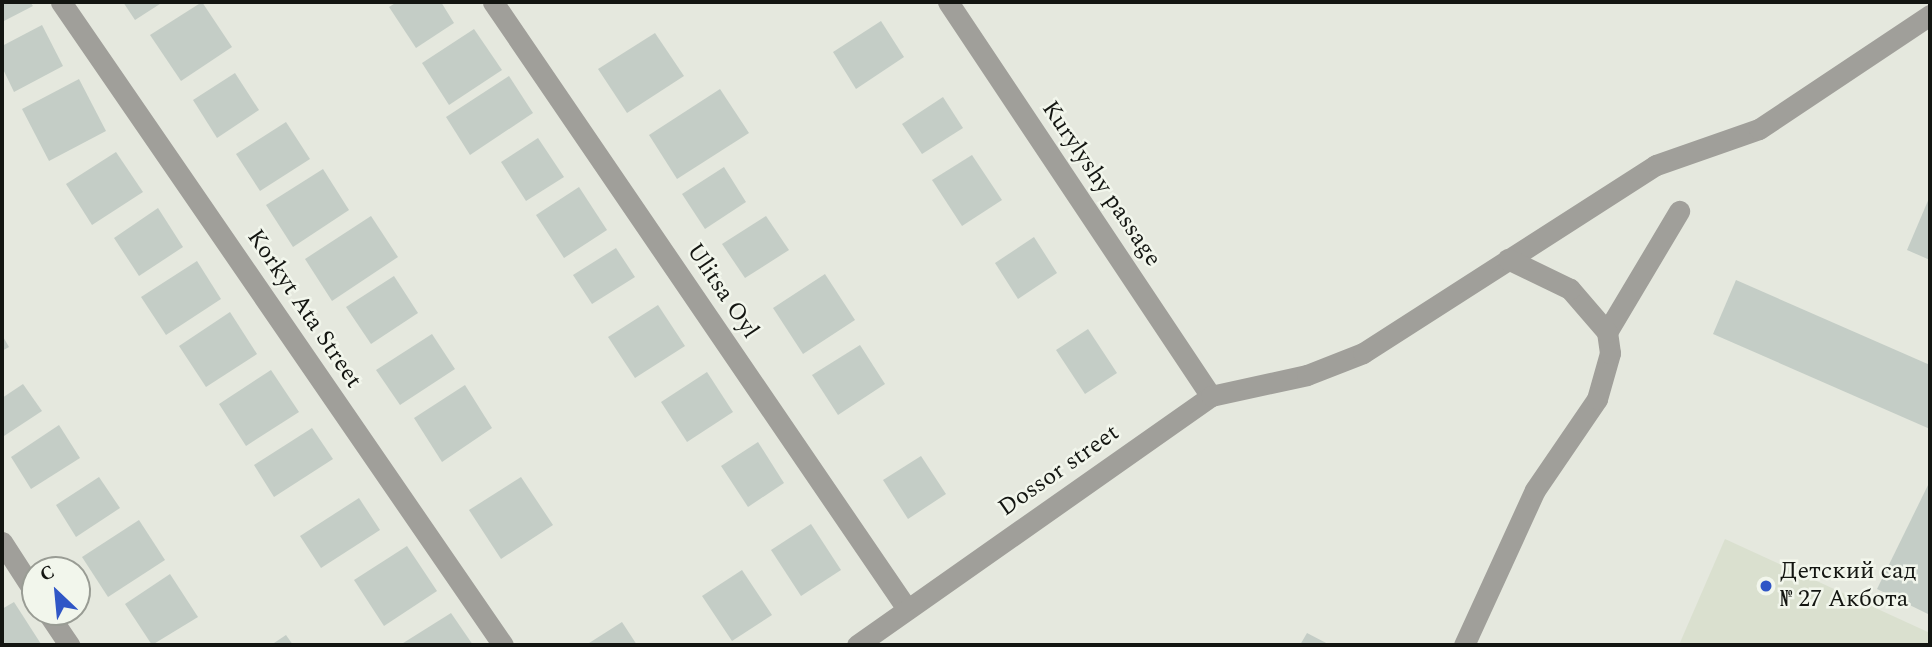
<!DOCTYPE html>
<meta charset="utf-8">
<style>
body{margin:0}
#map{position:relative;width:1932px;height:647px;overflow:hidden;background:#e5e8de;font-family:Spectral,serif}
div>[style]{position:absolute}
.built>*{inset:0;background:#dae0cf}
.building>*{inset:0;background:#c4cdc6}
.street>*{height:21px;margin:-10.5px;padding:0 10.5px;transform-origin:10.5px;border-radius:10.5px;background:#a09f9a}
.dots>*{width:19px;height:19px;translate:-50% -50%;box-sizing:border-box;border:4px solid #f2f6ec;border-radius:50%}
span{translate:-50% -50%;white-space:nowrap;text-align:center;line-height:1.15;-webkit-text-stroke:5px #f2f6ec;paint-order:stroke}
.street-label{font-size:24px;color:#131511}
.poi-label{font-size:24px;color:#131511}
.left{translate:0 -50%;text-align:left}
.frame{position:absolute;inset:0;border:4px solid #131511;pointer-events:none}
.north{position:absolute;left:21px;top:556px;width:70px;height:70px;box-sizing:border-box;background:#f2f6ec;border:2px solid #999c94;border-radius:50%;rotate:334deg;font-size:19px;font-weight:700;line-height:28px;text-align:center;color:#131511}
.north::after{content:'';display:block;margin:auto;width:24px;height:32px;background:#3056c6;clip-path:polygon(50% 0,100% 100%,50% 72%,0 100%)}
</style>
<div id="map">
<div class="built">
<i style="clip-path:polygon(1725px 539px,1930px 633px,1930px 645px,1679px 645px)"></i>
</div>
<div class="building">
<i style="clip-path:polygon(2px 2px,30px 2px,33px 6px,2px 22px)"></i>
<i style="clip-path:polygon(123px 2px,163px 2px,135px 20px)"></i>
<i style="clip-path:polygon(202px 2px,232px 47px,181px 81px,150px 35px)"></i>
<i style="clip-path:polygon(397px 2px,441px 2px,454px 23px,416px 48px,389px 7px)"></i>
<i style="clip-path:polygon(881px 21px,904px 57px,856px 89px,833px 52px)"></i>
<i style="clip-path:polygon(42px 25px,63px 66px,14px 92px,2px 67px,2px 46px)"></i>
<i style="clip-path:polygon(474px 29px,502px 70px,449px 105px,422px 63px)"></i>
<i style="clip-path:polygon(655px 33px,684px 76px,627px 113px,598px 69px)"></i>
<i style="clip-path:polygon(235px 73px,259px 110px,217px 138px,193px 100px)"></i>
<i style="clip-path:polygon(509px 76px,533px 113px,470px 155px,446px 117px)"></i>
<i style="clip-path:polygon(79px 79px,106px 131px,49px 161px,22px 109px)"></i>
<i style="clip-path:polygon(720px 89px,749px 133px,677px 179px,649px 135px)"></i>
<i style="clip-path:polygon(943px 97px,963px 128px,922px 154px,902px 124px)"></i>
<i style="clip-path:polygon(286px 122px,310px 159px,260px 191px,236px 154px)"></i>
<i style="clip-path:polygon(538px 138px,564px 177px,526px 201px,501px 162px)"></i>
<i style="clip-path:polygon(116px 152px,143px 192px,92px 225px,66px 184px)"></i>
<i style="clip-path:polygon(972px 155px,1002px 200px,962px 226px,932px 180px)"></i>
<i style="clip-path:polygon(724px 167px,746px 202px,705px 229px,682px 194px)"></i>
<i style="clip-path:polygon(323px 169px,349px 210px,293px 247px,266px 205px)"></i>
<i style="clip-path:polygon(579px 187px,607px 230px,564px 258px,536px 215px)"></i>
<i style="clip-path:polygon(1930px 196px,1930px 260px,1907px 250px)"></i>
<i style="clip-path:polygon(158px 208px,183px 247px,139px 276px,114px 238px)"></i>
<i style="clip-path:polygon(371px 216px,398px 257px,332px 301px,305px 259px)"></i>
<i style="clip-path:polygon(766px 216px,789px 250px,745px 278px,722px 244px)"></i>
<i style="clip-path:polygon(1034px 237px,1057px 273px,1018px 299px,995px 263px)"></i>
<i style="clip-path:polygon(616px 248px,635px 277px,592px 304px,573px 275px)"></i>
<i style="clip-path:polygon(197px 261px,221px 299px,166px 335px,141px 297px)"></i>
<i style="clip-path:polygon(825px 274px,855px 320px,803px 354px,773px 308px)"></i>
<i style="clip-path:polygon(394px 276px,418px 313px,371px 344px,346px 307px)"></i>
<i style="clip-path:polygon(1736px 280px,1930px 365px,1930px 429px,1713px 334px)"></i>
<i style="clip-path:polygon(658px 305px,685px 346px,635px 378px,608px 337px)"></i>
<i style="clip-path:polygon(230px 312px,257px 354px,206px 387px,179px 346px)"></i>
<i style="clip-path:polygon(1088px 329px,1117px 373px,1085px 394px,1056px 350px)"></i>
<i style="clip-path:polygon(432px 334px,455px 369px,400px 405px,376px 370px)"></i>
<i style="clip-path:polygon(2px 335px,9px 347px,2px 351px)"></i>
<i style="clip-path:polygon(860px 345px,885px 384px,838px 415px,812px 375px)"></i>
<i style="clip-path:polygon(271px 370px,299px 412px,246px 446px,219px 404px)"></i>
<i style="clip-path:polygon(707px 372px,733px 412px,687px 442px,661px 402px)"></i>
<i style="clip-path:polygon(23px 384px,42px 411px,4px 436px,2px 398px)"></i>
<i style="clip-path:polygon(465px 385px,492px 428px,442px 462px,414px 418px)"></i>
<i style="clip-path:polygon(59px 425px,80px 458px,31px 489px,11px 457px)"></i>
<i style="clip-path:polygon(312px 428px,333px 459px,274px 497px,254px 465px)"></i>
<i style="clip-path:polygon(758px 442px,784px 483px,748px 507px,721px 466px)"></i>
<i style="clip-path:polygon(921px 456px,946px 494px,908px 519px,883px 480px)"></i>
<i style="clip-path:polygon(99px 477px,120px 508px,76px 537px,56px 505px)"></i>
<i style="clip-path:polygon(521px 477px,553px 525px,501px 559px,469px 510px)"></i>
<i style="clip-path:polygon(1930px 481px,1930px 615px,1877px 589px)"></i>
<i style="clip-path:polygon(359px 498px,380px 530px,321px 568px,300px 536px)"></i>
<i style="clip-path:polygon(139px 520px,165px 560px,108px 597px,82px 557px)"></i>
<i style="clip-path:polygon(811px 524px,841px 570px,801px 596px,771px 550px)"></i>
<i style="clip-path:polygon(407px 546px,437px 591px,384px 626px,354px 580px)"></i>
<i style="clip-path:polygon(742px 570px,772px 615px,732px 641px,702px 596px)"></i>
<i style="clip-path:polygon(170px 574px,198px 617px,152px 645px,125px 604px)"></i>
<i style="clip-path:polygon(14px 602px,41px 644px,39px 645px,2px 645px,2px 609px)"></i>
<i style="clip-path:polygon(451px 613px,473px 645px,400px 645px)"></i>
<i style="clip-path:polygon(622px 622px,637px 645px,586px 645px)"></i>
<i style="clip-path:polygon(1307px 633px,1330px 645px,1300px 645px)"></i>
<i style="clip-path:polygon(286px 635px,293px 645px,271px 645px)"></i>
</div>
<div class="street">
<i style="left:61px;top:2px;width:780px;rotate:55.5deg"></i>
<i style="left:493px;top:2px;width:735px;rotate:55.7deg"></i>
<i style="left:948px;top:2px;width:474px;rotate:56.3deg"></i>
<i style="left:1607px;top:332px;width:141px;rotate:-59.2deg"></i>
<i style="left:2px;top:542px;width:61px;rotate:57.1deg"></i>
<i style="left:47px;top:612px;width:40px;rotate:56deg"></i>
<i style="left:857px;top:645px;width:433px;rotate:-35.1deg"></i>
<i style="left:1211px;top:396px;width:98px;rotate:-12.3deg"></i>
<i style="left:1307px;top:375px;width:60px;rotate:-21.4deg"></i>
<i style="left:1363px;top:353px;width:348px;rotate:-32.7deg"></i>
<i style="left:1656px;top:165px;width:109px;rotate:-19.3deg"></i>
<i style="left:1759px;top:129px;width:206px;rotate:-33.7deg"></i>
<i style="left:1464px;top:645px;width:170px;rotate:-65.4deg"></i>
<i style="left:1535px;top:490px;width:110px;rotate:-55.7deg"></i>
<i style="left:1597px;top:399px;width:48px;rotate:-74.2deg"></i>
<i style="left:1610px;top:353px;width:21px;rotate:-98deg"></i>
<i style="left:1607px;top:332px;width:57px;rotate:-130.7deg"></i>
<i style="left:1570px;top:289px;width:69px;rotate:-154.2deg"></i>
</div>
<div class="dots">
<i style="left:1766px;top:586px;background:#3056c6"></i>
</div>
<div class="street-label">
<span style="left:1101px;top:184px;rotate:56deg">Kurylyshy passage</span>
<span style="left:722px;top:291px;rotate:56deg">Ulitsa Oyl</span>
<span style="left:304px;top:309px;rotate:56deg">Korkyt Ata Street</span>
<span style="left:1059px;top:471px;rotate:-35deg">Dossor street</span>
</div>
<div class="poi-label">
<span class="left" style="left:1780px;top:586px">Детский сад<br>№ 27 Акбота</span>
</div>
<div class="frame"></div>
<div class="north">С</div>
</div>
